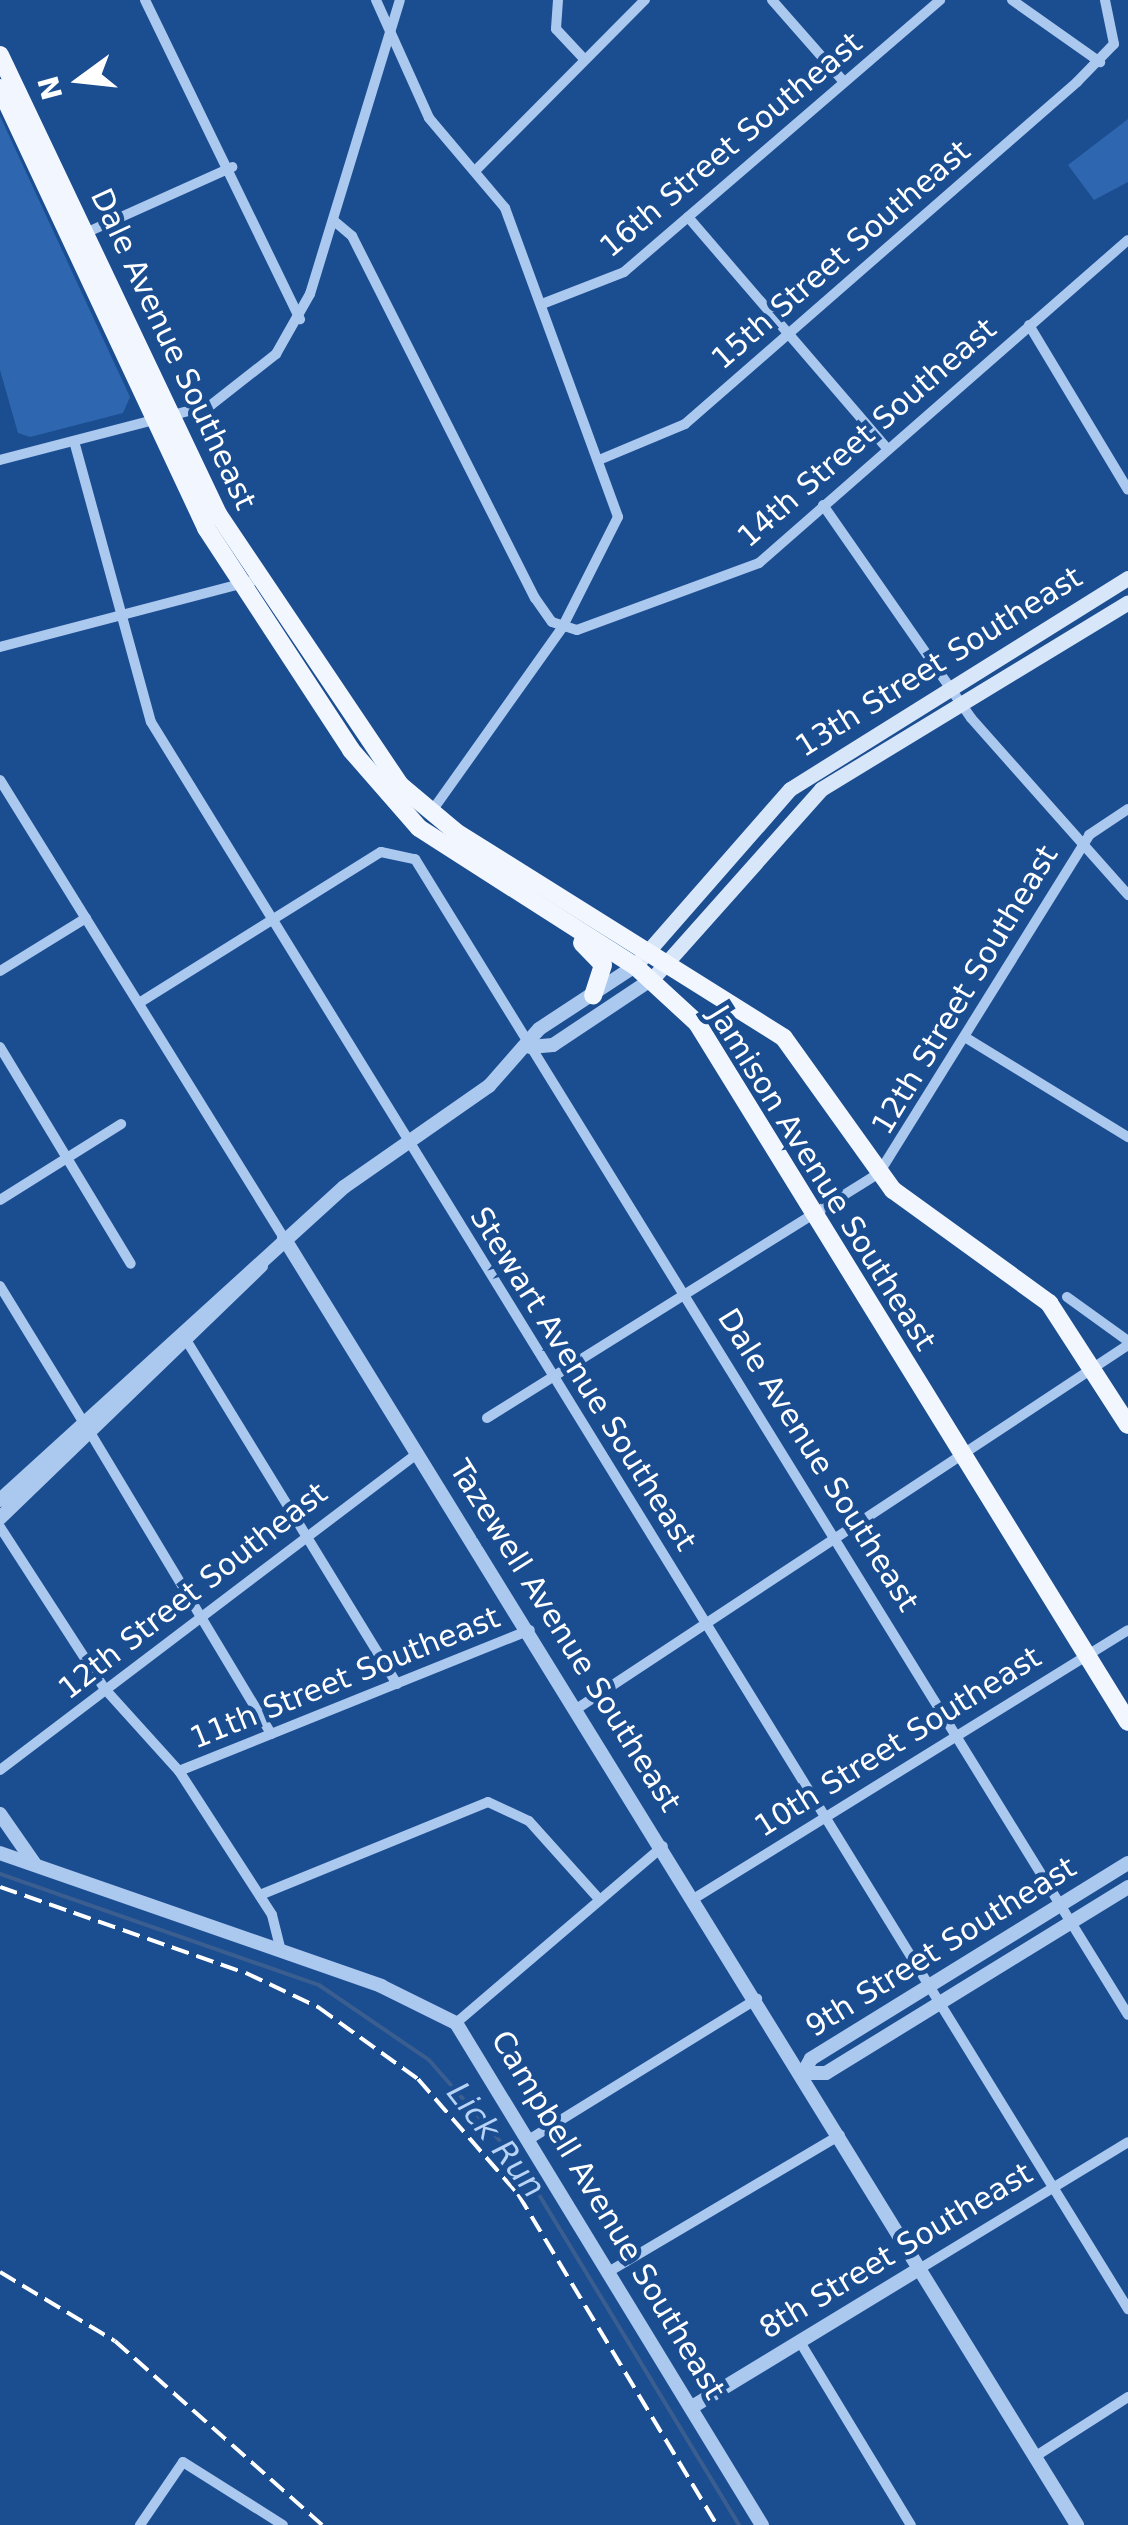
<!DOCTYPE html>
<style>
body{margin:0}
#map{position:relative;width:1128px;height:2525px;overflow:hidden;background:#1b4d91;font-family:"DejaVu Sans",sans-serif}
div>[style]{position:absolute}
.green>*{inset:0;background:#2e67af}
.stream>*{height:4px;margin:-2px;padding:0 2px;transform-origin:2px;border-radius:2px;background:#3a5e8f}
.minor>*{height:10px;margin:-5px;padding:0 5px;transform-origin:5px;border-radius:5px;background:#abc8ef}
.tertiary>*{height:14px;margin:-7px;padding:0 7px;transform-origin:7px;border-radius:7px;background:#abc8ef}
.secondary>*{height:15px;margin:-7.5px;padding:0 7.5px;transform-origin:7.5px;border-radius:7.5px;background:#d8e6fa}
.primary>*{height:18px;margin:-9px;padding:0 9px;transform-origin:9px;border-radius:9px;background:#f2f7ff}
.rail>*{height:4px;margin-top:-2px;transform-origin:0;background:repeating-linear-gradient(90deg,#fff 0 18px,transparent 0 26px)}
span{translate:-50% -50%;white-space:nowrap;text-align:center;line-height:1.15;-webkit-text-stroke:9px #1b4d91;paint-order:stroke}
.street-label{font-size:30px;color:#fff}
.water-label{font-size:32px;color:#b7d3f5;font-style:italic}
.north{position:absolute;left:30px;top:30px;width:100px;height:100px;-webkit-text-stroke:8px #1b4d91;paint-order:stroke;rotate:255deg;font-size:28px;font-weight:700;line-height:40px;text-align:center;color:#fff}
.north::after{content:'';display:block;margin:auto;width:35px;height:45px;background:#fff;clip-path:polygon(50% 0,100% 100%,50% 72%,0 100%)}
</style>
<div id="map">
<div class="green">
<i style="clip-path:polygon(0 116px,130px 397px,123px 413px,30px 437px,18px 433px,0 370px)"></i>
<i style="clip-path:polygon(1128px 119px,1128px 182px,1094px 200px,1068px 165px)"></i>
</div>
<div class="stream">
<i style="left:0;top:1874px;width:338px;rotate:19.2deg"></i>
<i style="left:319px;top:1985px;width:133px;rotate:34.3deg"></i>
<i style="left:429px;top:2060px;width:140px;rotate:48.8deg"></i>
<i style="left:521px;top:2165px;width:421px;rotate:58.8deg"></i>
</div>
<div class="minor">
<i style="left:145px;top:0;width:355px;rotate:64.1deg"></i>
<i style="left:376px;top:0;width:129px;rotate:65.8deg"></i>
<i style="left:429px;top:118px;width:118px;rotate:49.8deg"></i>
<i style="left:505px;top:208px;width:329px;rotate:69.9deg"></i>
<i style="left:618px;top:517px;width:124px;rotate:116.8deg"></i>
<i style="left:562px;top:628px;width:226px;rotate:125.4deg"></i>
<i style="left:558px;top:0;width:29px;rotate:94deg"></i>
<i style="left:556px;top:29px;width:42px;rotate:46.9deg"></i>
<i style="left:772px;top:0;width:109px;rotate:48.7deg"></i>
<i style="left:1012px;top:0;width:108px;rotate:35.2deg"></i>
<i style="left:478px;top:168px;width:237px;rotate:-45.2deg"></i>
<i style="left:688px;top:217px;width:305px;rotate:49.3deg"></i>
<i style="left:333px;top:220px;width:25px;rotate:40deg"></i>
<i style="left:352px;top:236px;width:406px;rotate:63.2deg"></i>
<i style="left:535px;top:598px;width:29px;rotate:55deg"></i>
<i style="left:552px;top:622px;width:26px;rotate:18deg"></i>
<i style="left:577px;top:630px;width:194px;rotate:-20.2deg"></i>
<i style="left:759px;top:563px;width:490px;rotate:-41.2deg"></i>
<i style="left:81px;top:235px;width:166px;rotate:-24.2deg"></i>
<i style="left:542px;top:304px;width:88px;rotate:-21.3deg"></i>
<i style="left:624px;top:272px;width:417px;rotate:-40.7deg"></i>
<i style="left:1029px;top:325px;width:192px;rotate:59deg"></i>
<i style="left:74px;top:441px;width:291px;rotate:74.7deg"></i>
<i style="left:151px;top:722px;width:1864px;rotate:58.38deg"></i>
<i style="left:0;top:460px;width:218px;rotate:-14.6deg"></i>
<i style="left:211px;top:405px;width:83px;rotate:-38.1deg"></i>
<i style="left:276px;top:354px;width:69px;rotate:-60.5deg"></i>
<i style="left:310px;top:294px;width:307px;rotate:-73deg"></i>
<i style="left:599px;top:460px;width:93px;rotate:-22.7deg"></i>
<i style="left:685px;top:424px;width:520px;rotate:-41.1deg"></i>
<i style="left:1077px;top:82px;width:53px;rotate:-45.8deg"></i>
<i style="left:1114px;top:44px;width:45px;rotate:-101.6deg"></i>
<i style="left:823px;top:505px;width:259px;rotate:55.2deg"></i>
<i style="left:971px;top:718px;width:237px;rotate:48.4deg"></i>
<i style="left:0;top:647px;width:268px;rotate:-14.7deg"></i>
<i style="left:0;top:780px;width:539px;rotate:58.2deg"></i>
<i style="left:0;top:971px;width:101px;rotate:-31.6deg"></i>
<i style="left:139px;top:1003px;width:285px;rotate:-32deg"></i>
<i style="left:381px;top:852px;width:35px;rotate:12deg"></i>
<i style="left:415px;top:859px;width:1358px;rotate:58.33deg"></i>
<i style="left:968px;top:1039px;width:188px;rotate:31.5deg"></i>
<i style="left:0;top:1047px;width:253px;rotate:58.9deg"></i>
<i style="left:0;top:1200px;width:143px;rotate:-32.1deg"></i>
<i style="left:0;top:1286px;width:161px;rotate:58.5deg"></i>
<i style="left:1067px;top:1297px;width:75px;rotate:35.8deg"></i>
<i style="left:188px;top:1343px;width:400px;rotate:58.5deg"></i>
<i style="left:487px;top:1418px;width:462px;rotate:-32deg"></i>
<i style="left:879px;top:1173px;width:398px;rotate:-58.1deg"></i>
<i style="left:1089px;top:835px;width:47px;rotate:-33.7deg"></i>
<i style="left:91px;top:1434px;width:350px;rotate:59deg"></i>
<i style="left:0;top:1527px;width:192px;rotate:57.1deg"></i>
<i style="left:104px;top:1688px;width:112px;rotate:47.9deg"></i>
<i style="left:179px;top:1771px;width:171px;rotate:57.1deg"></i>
<i style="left:272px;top:1915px;width:37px;rotate:76deg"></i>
<i style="left:578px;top:1708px;width:659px;rotate:-33.42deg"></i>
<i style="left:0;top:1770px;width:525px;rotate:-37.18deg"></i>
<i style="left:179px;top:1771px;width:378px;rotate:-21.9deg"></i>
<i style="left:260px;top:1895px;width:246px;rotate:-22.2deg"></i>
<i style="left:488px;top:1802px;width:45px;rotate:24.9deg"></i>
<i style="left:529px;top:1821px;width:105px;rotate:48.1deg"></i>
<i style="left:695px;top:1898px;width:509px;rotate:-31.75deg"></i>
<i style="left:456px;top:2023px;width:272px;rotate:-40.5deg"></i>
<i style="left:530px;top:2139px;width:267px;rotate:-31.7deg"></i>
<i style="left:921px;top:2268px;width:242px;rotate:-31.3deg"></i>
<i style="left:610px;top:2271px;width:267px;rotate:-30.6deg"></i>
<i style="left:800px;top:2342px;width:214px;rotate:58.8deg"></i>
<i style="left:1036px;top:2456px;width:109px;rotate:-32.7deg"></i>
<i style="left:140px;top:2525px;width:76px;rotate:-55.7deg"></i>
<i style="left:183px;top:2462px;width:118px;rotate:32.2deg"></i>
</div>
<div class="tertiary">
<i style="left:530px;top:1047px;width:23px;rotate:-5deg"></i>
<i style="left:553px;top:1045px;width:119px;rotate:-33.7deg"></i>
<i style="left:284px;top:1238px;width:1512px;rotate:58.36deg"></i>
<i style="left:0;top:1500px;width:465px;rotate:-42.3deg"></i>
<i style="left:344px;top:1187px;width:177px;rotate:-34.9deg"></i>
<i style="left:489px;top:1086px;width:76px;rotate:-48.7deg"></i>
<i style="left:539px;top:1029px;width:115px;rotate:-33.3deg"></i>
<i style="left:0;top:1518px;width:363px;rotate:-44deg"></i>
<i style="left:0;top:1814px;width:60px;rotate:55.2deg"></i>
<i style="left:0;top:1853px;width:404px;rotate:19.2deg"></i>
<i style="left:381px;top:1986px;width:84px;rotate:26.3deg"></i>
<i style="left:456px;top:2023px;width:588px;rotate:58.64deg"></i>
<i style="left:1128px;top:1863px;width:373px;rotate:148.3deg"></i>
<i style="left:811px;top:2059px;width:16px;rotate:120deg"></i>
<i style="left:803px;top:2073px;width:23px"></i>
<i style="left:826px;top:2073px;width:355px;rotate:-31.6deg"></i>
<i style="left:692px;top:2407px;width:268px;rotate:-31.3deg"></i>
</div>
<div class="secondary">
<i style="left:635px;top:966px;width:235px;rotate:-48.8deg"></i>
<i style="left:790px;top:789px;width:398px;rotate:-32deg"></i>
<i style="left:652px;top:979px;width:254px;rotate:-48.3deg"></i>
<i style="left:821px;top:789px;width:359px;rotate:-31.3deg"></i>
</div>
<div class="primary">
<i style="left:0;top:55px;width:508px;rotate:64.59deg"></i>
<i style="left:218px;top:514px;width:326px;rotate:56.1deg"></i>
<i style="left:400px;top:785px;width:73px;rotate:40deg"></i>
<i style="left:456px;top:832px;width:387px;rotate:32.1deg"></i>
<i style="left:784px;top:1038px;width:187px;rotate:54.4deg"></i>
<i style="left:893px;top:1190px;width:193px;rotate:35.9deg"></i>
<i style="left:1049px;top:1303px;width:145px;rotate:57.1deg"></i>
<i style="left:0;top:88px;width:486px;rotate:64.9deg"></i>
<i style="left:206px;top:528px;width:265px;rotate:56.8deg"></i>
<i style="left:351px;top:750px;width:103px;rotate:48.9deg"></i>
<i style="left:419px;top:828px;width:256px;rotate:32.6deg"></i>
<i style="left:635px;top:966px;width:84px;rotate:42.6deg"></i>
<i style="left:697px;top:1023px;width:821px;rotate:58.34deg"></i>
<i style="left:582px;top:943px;width:30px;rotate:46deg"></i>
<i style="left:603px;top:965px;width:32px;rotate:108deg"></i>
</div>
<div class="rail">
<i style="left:0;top:1887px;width:261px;rotate:19.3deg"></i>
<i style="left:246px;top:1973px;width:80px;rotate:25.3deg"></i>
<i style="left:318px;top:2007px;width:123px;rotate:35.8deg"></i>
<i style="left:418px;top:2079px;width:152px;rotate:49deg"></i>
<i style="left:518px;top:2194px;width:386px;rotate:59deg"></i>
<i style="left:0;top:2272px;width:134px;rotate:31deg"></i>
<i style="left:115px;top:2341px;width:277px;rotate:41.6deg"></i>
</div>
<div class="street-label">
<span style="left:731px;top:145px;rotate:-40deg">16th Street Southeast</span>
<span style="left:841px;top:255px;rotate:-41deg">15th Street Southeast</span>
<span style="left:173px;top:349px;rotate:65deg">Dale Avenue Southeast</span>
<span style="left:867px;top:433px;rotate:-41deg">14th Street Southeast</span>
<span style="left:939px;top:662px;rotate:-32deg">13th Street Southeast</span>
<span style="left:965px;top:990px;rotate:-59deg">12th Street Southeast</span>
<span style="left:822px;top:1178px;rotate:58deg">Jamison Avenue Southeast</span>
<span style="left:583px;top:1379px;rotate:58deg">Stewart Avenue Southeast</span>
<span style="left:818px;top:1460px;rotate:58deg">Dale Avenue Southeast</span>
<span style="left:193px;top:1591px;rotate:-38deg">12th Street Southeast</span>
<span style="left:565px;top:1636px;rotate:58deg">Tazewell Avenue Southeast</span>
<span style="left:345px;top:1678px;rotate:-22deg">11th Street Southeast</span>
<span style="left:898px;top:1742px;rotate:-32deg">10th Street Southeast</span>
<span style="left:941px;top:1947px;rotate:-32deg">9th Street Southeast</span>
<span style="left:608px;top:2215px;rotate:59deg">Campbell Avenue Southeast</span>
<span style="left:896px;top:2251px;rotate:-31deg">8th Street Southeast</span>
</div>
<div class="water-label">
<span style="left:496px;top:2140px;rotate:52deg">Lick Run</span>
</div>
<div class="north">N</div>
</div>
